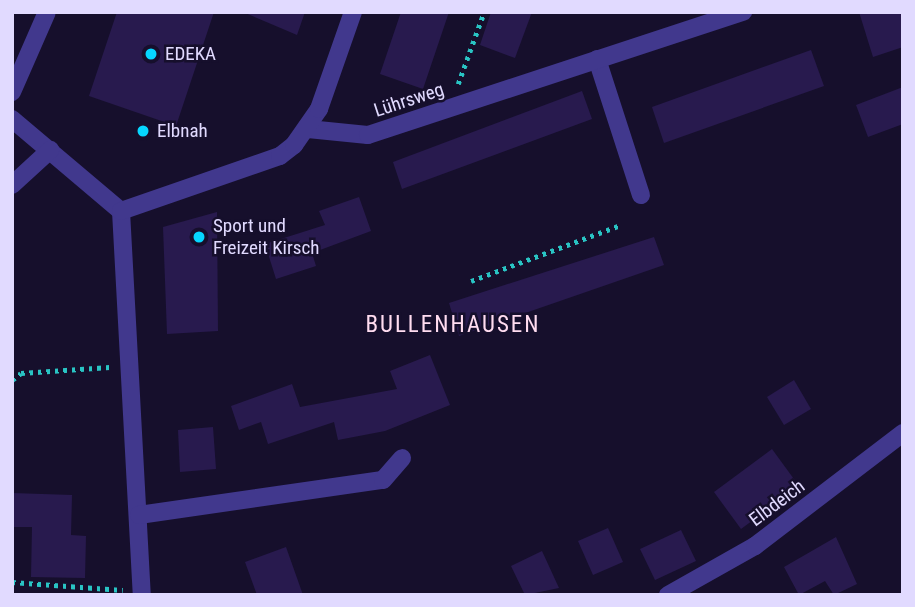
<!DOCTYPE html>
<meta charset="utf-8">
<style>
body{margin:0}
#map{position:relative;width:915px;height:607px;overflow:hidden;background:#160f2c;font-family:"Roboto Condensed",sans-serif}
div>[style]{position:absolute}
.building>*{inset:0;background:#281a4e}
.path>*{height:4.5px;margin-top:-2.25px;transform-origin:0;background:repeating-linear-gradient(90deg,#29c4c4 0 3.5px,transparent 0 8.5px)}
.minor>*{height:18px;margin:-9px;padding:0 9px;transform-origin:9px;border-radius:9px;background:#41388d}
.dots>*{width:19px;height:19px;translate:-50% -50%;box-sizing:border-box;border:4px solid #160f2c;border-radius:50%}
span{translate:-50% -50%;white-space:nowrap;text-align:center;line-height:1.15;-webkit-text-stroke:5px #160f2c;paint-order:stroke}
.poi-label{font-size:19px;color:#e1daff}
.left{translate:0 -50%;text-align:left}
.street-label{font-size:19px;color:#e1daff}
.quarter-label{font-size:23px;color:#ffdcf0;letter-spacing:2px}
.frame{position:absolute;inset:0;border:14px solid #e1daff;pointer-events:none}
</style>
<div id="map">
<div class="building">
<i style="clip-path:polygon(117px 12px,214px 12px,176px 126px,89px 96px)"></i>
<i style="clip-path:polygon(243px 12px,305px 12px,297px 35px)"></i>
<i style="clip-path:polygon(401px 12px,449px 12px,423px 89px,380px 74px)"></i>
<i style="clip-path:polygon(491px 12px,532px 12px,515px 58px,480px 45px)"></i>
<i style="clip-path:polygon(859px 12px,903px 12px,903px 47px,873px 57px)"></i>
<i style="clip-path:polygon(811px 50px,824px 86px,664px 143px,652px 107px)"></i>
<i style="clip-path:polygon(903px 87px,903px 124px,868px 137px,856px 105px)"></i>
<i style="clip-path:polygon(582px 91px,592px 119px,402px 189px,393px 162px)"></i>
<i style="clip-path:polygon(359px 197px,371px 231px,312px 253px,316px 266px,276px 279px,265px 244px,325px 225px,319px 211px)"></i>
<i style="clip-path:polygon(217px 212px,218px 331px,167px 334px,163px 227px)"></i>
<i style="clip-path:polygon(654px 237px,664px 265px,459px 336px,449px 303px)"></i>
<i style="clip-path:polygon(430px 355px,450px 405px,385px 431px,338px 440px,334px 422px,268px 444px,261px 422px,239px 430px,231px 406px,292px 384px,300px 407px,397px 389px,390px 371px)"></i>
<i style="clip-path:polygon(794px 380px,811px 409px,784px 425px,767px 397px)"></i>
<i style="clip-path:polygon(213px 427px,216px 469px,180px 472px,178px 430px)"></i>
<i style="clip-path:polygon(772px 449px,799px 486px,741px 529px,714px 492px)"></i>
<i style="clip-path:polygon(12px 493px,72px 495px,71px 535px,86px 536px,85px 578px,31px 577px,32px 527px,12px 527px)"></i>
<i style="clip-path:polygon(608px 528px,623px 562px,593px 575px,578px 541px)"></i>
<i style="clip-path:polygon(681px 530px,696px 561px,655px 580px,640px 549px)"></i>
<i style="clip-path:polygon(836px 537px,857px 584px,834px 595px,825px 581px,799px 595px,784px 567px)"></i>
<i style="clip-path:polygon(286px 547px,303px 595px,257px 595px,245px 562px)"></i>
<i style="clip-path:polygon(542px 551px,559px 588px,525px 595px,511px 566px)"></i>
</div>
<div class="path">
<i style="left:458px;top:84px;width:77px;rotate:-70.1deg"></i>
<i style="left:471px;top:281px;width:160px;rotate:-20.5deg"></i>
<i style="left:12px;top:380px;width:11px;rotate:-38deg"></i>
<i style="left:21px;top:373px;width:89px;rotate:-3.9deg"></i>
<i style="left:12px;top:582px;width:111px;rotate:4.1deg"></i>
</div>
<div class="minor">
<i style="left:597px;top:59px;width:143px;rotate:72.1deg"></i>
<i style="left:12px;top:92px;width:87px;rotate:-66.4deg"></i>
<i style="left:12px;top:119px;width:143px;rotate:40.2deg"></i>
<i style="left:121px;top:211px;width:385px;rotate:86.9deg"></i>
<i style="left:308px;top:129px;width:60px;rotate:5.7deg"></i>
<i style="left:368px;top:135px;width:395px;rotate:-18.2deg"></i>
<i style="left:12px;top:185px;width:52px;rotate:-42.6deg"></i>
<i style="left:121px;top:211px;width:168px;rotate:-19.1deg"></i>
<i style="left:280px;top:156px;width:18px;rotate:-38deg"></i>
<i style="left:294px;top:145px;width:44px;rotate:-55.2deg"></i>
<i style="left:319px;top:109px;width:103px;rotate:-70.7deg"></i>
<i style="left:139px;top:515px;width:246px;rotate:-8.2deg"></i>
<i style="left:383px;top:480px;width:29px;rotate:-49deg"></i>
<i style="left:668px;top:595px;width:100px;rotate:-29.4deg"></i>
<i style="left:755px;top:546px;width:186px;rotate:-37.4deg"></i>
</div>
<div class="dots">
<i style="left:151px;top:54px;background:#06d6ff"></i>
<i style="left:143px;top:131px;background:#06d6ff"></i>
<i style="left:199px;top:237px;background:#06d6ff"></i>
</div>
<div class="poi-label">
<span class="left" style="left:165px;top:54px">EDEKA</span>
<span class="left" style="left:157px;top:131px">Elbnah</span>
<span class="left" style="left:213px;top:237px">Sport und<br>Freizeit Kirsch</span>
</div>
<div class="street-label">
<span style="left:409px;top:100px;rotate:-18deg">Lührsweg</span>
<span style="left:777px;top:503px;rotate:-37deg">Elbdeich</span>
</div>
<div class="quarter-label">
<span style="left:453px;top:325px">BULLENHAUSEN</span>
</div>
<div class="frame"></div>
</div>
